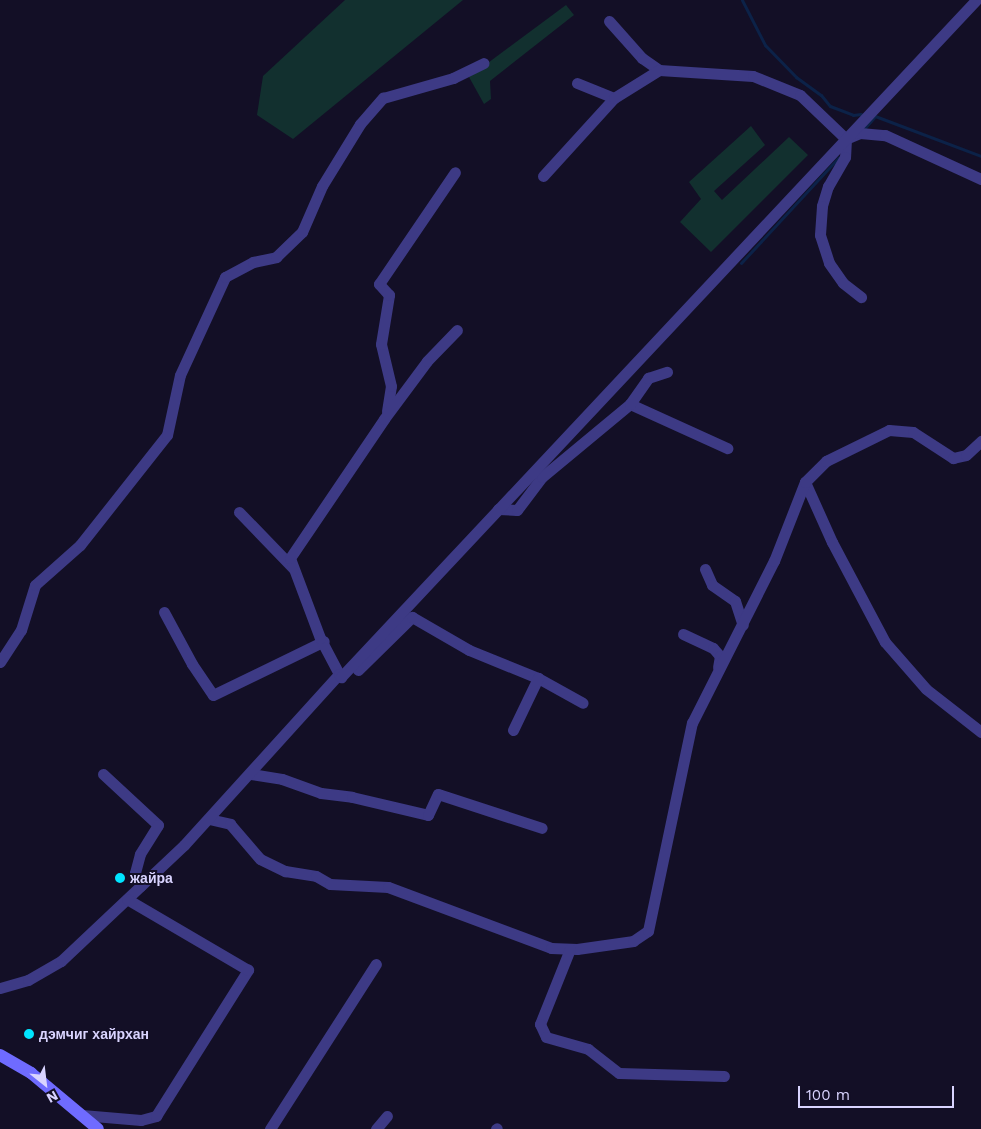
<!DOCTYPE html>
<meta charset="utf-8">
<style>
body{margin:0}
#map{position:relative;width:981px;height:1129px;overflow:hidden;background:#130f26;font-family:"Work Sans",sans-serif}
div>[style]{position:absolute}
.green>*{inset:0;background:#12302f}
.stream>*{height:3px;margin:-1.5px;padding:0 1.5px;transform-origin:1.5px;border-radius:1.5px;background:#0c2248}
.minor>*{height:11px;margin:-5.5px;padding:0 5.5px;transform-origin:5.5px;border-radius:5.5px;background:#3d3a85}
.secondary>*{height:12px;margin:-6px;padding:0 6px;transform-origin:6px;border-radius:6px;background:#6f6bff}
.dots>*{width:14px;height:14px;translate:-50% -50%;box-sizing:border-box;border:2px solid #130f26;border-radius:50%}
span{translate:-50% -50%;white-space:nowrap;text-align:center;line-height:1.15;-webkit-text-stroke:4px #130f26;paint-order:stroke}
.poi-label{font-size:14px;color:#d9d4ff;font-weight:700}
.left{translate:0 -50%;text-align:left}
.north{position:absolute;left:20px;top:1059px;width:50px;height:50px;-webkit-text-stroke:4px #130f26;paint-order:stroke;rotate:151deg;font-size:14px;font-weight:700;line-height:20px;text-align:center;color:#d9d4ff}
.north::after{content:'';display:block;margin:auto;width:18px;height:22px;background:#d9d4ff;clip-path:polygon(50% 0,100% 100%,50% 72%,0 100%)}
.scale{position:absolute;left:798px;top:1086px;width:156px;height:22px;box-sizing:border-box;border:2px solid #d9d4ff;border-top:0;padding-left:6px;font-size:15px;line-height:18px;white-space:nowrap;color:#d9d4ff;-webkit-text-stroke:4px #130f26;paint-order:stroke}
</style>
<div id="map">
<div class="green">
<i style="clip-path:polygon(345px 0,463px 0,293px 139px,257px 115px,263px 76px)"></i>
<i style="clip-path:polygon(566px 5px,574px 15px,490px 81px,491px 99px,484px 104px,469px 77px)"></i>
<i style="clip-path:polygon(751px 126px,765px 145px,714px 191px,722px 200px,789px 137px,808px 155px,711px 252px,680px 222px,701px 199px,689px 182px)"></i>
</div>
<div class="stream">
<i style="left:742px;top:0;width:51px;rotate:62.9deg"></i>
<i style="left:765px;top:45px;width:45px;rotate:45.9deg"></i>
<i style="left:796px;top:77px;width:31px;rotate:36deg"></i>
<i style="left:821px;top:95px;width:14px;rotate:51deg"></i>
<i style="left:830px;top:106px;width:25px;rotate:21deg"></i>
<i style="left:853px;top:115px;width:8px;rotate:-7deg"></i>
<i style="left:863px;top:130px;width:18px;rotate:-49deg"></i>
<i style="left:875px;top:116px;width:113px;rotate:20.7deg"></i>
<i style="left:741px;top:263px;width:144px;rotate:-47.2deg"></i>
</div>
<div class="minor">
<i style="left:609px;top:21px;width:50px;rotate:48.3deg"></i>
<i style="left:642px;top:58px;width:21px;rotate:35deg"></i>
<i style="left:659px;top:70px;width:94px;rotate:3.7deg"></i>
<i style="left:753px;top:76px;width:51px;rotate:22deg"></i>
<i style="left:800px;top:95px;width:64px;rotate:43.7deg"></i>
<i style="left:846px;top:139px;width:18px;rotate:93deg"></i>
<i style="left:845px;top:157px;width:34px;rotate:120deg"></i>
<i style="left:828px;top:186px;width:21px;rotate:107deg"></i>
<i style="left:822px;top:206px;width:29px;rotate:94deg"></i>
<i style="left:820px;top:235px;width:29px;rotate:72deg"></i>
<i style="left:829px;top:263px;width:24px;rotate:55deg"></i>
<i style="left:843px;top:283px;width:23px;rotate:38deg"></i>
<i style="left:577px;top:83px;width:40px;rotate:22deg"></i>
<i style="left:848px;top:138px;width:13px;rotate:-23deg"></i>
<i style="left:860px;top:133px;width:25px;rotate:5deg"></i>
<i style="left:885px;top:135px;width:106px;rotate:24.6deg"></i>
<i style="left:543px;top:176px;width:105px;rotate:-47.7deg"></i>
<i style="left:614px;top:98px;width:53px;rotate:-31.9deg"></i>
<i style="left:630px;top:404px;width:107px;rotate:24.4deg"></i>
<i style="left:387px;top:411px;width:25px;rotate:-81deg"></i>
<i style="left:391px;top:386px;width:43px;rotate:-103.4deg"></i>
<i style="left:381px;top:344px;width:50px;rotate:-80.7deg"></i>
<i style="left:389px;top:295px;width:15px;rotate:-132deg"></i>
<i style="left:379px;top:284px;width:135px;rotate:-55.8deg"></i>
<i style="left:805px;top:482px;width:66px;rotate:65.8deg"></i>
<i style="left:832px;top:542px;width:113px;rotate:62.1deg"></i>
<i style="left:885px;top:642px;width:62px;rotate:48.9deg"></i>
<i style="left:926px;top:689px;width:70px;rotate:38deg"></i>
<i style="left:498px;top:509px;width:19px;rotate:3deg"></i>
<i style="left:517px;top:510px;width:41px;rotate:-52.9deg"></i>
<i style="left:542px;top:477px;width:114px;rotate:-39.7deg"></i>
<i style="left:630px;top:404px;width:32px;rotate:-55deg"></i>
<i style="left:648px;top:378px;width:20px;rotate:-18deg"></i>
<i style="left:239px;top:512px;width:78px;rotate:46deg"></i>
<i style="left:705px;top:569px;width:17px;rotate:66deg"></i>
<i style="left:712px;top:585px;width:28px;rotate:35deg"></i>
<i style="left:735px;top:601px;width:25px;rotate:72deg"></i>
<i style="left:164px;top:612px;width:59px;rotate:61.7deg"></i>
<i style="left:192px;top:664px;width:37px;rotate:56deg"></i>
<i style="left:213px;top:695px;width:123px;rotate:-25.9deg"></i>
<i style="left:683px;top:634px;width:33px;rotate:25deg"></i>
<i style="left:713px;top:648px;width:11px;rotate:49deg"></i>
<i style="left:720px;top:656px;width:11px;rotate:100deg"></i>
<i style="left:0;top:662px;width:38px;rotate:-57deg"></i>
<i style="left:21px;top:630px;width:47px;rotate:-72.7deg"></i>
<i style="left:35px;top:585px;width:60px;rotate:-41.6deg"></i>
<i style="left:80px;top:545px;width:140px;rotate:-51.7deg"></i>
<i style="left:167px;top:435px;width:61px;rotate:-77.8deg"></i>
<i style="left:180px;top:375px;width:108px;rotate:-65.3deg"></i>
<i style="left:225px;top:277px;width:32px;rotate:-28deg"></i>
<i style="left:253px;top:262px;width:24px;rotate:-12deg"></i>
<i style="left:276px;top:257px;width:36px;rotate:-44deg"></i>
<i style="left:302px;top:232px;width:50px;rotate:-66.5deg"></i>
<i style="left:322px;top:186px;width:73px;rotate:-58.5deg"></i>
<i style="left:360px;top:124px;width:35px;rotate:-49deg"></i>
<i style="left:383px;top:98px;width:73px;rotate:-15.9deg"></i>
<i style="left:453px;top:78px;width:34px;rotate:-26deg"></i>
<i style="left:358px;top:670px;width:76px;rotate:-44.5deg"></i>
<i style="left:412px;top:617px;width:66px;rotate:30.1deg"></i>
<i style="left:469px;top:650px;width:74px;rotate:22.1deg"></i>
<i style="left:538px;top:678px;width:51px;rotate:29.1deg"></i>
<i style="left:339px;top:674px;width:41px;rotate:-117.8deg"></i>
<i style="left:320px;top:638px;width:85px;rotate:-110.6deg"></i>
<i style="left:290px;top:558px;width:168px;rotate:-55.9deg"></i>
<i style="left:384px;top:419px;width:72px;rotate:-53.4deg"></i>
<i style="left:427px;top:361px;width:43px;rotate:-45.9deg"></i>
<i style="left:513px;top:730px;width:58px;rotate:-64.3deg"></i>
<i style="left:103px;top:774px;width:75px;rotate:42.8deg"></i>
<i style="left:158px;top:825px;width:34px;rotate:122deg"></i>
<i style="left:140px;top:854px;width:20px;rotate:105deg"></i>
<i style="left:135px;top:873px;width:14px;rotate:65deg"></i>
<i style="left:251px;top:774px;width:31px;rotate:9deg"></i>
<i style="left:282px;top:779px;width:41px;rotate:19.7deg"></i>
<i style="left:321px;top:793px;width:31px;rotate:7deg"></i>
<i style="left:352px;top:797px;width:78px;rotate:13.3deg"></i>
<i style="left:428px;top:815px;width:23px;rotate:-65deg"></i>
<i style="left:438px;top:794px;width:109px;rotate:18.1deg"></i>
<i style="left:209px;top:819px;width:22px;rotate:13deg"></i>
<i style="left:230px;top:824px;width:46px;rotate:49.4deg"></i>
<i style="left:260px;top:859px;width:28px;rotate:26deg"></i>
<i style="left:285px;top:871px;width:31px;rotate:9deg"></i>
<i style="left:316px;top:876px;width:16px;rotate:30deg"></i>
<i style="left:330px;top:884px;width:58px;rotate:3deg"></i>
<i style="left:388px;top:887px;width:174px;rotate:20.5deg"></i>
<i style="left:551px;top:948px;width:26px;rotate:2deg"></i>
<i style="left:577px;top:949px;width:57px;rotate:-8.1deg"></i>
<i style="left:633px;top:941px;width:18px;rotate:-34deg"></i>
<i style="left:648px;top:931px;width:213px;rotate:-78.1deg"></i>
<i style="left:692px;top:723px;width:182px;rotate:-63.2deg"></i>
<i style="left:774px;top:561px;width:85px;rotate:-68.6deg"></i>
<i style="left:805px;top:482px;width:30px;rotate:-45deg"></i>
<i style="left:826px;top:461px;width:70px;rotate:-26.2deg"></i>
<i style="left:889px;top:430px;width:24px;rotate:5deg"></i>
<i style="left:913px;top:432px;width:48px;rotate:33deg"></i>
<i style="left:953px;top:458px;width:13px;rotate:-13deg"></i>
<i style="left:966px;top:455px;width:21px;rotate:-43deg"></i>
<i style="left:570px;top:949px;width:81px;rotate:111.8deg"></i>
<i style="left:540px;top:1024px;width:14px;rotate:65deg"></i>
<i style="left:546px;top:1037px;width:44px;rotate:15.9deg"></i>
<i style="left:588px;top:1049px;width:39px;rotate:38deg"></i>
<i style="left:619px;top:1073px;width:105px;rotate:1.6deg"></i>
<i style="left:0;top:988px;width:29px;rotate:-16deg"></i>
<i style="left:28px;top:980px;width:38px;rotate:-30deg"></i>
<i style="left:61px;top:961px;width:169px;rotate:-43.3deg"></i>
<i style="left:184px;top:845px;width:231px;rotate:-47.8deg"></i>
<i style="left:339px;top:674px;width:4px;rotate:56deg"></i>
<i style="left:341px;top:677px;width:928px;rotate:-46.83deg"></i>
<i style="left:82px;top:1115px;width:59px;rotate:4.8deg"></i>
<i style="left:141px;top:1120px;width:16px;rotate:-15deg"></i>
<i style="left:156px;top:1116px;width:173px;rotate:-57.8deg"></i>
<i style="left:248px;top:970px;width:140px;rotate:-149.6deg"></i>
<i style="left:270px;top:1129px;width:196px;rotate:-57.3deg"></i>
<i style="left:376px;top:1129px;width:17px;rotate:-50deg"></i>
<i style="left:496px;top:1129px;width:1px;rotate:-45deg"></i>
</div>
<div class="secondary">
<i style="left:0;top:1055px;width:36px;rotate:30deg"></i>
<i style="left:31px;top:1073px;width:87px;rotate:39.9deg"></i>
</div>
<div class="dots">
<i style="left:120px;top:878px;background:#00e5ff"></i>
<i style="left:29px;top:1034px;background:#00e5ff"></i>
</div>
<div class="poi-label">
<span class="left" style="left:130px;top:878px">жайра</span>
<span class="left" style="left:39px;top:1034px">дэмчиг хайрхан</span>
</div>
<div class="north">N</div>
<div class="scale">100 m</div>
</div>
